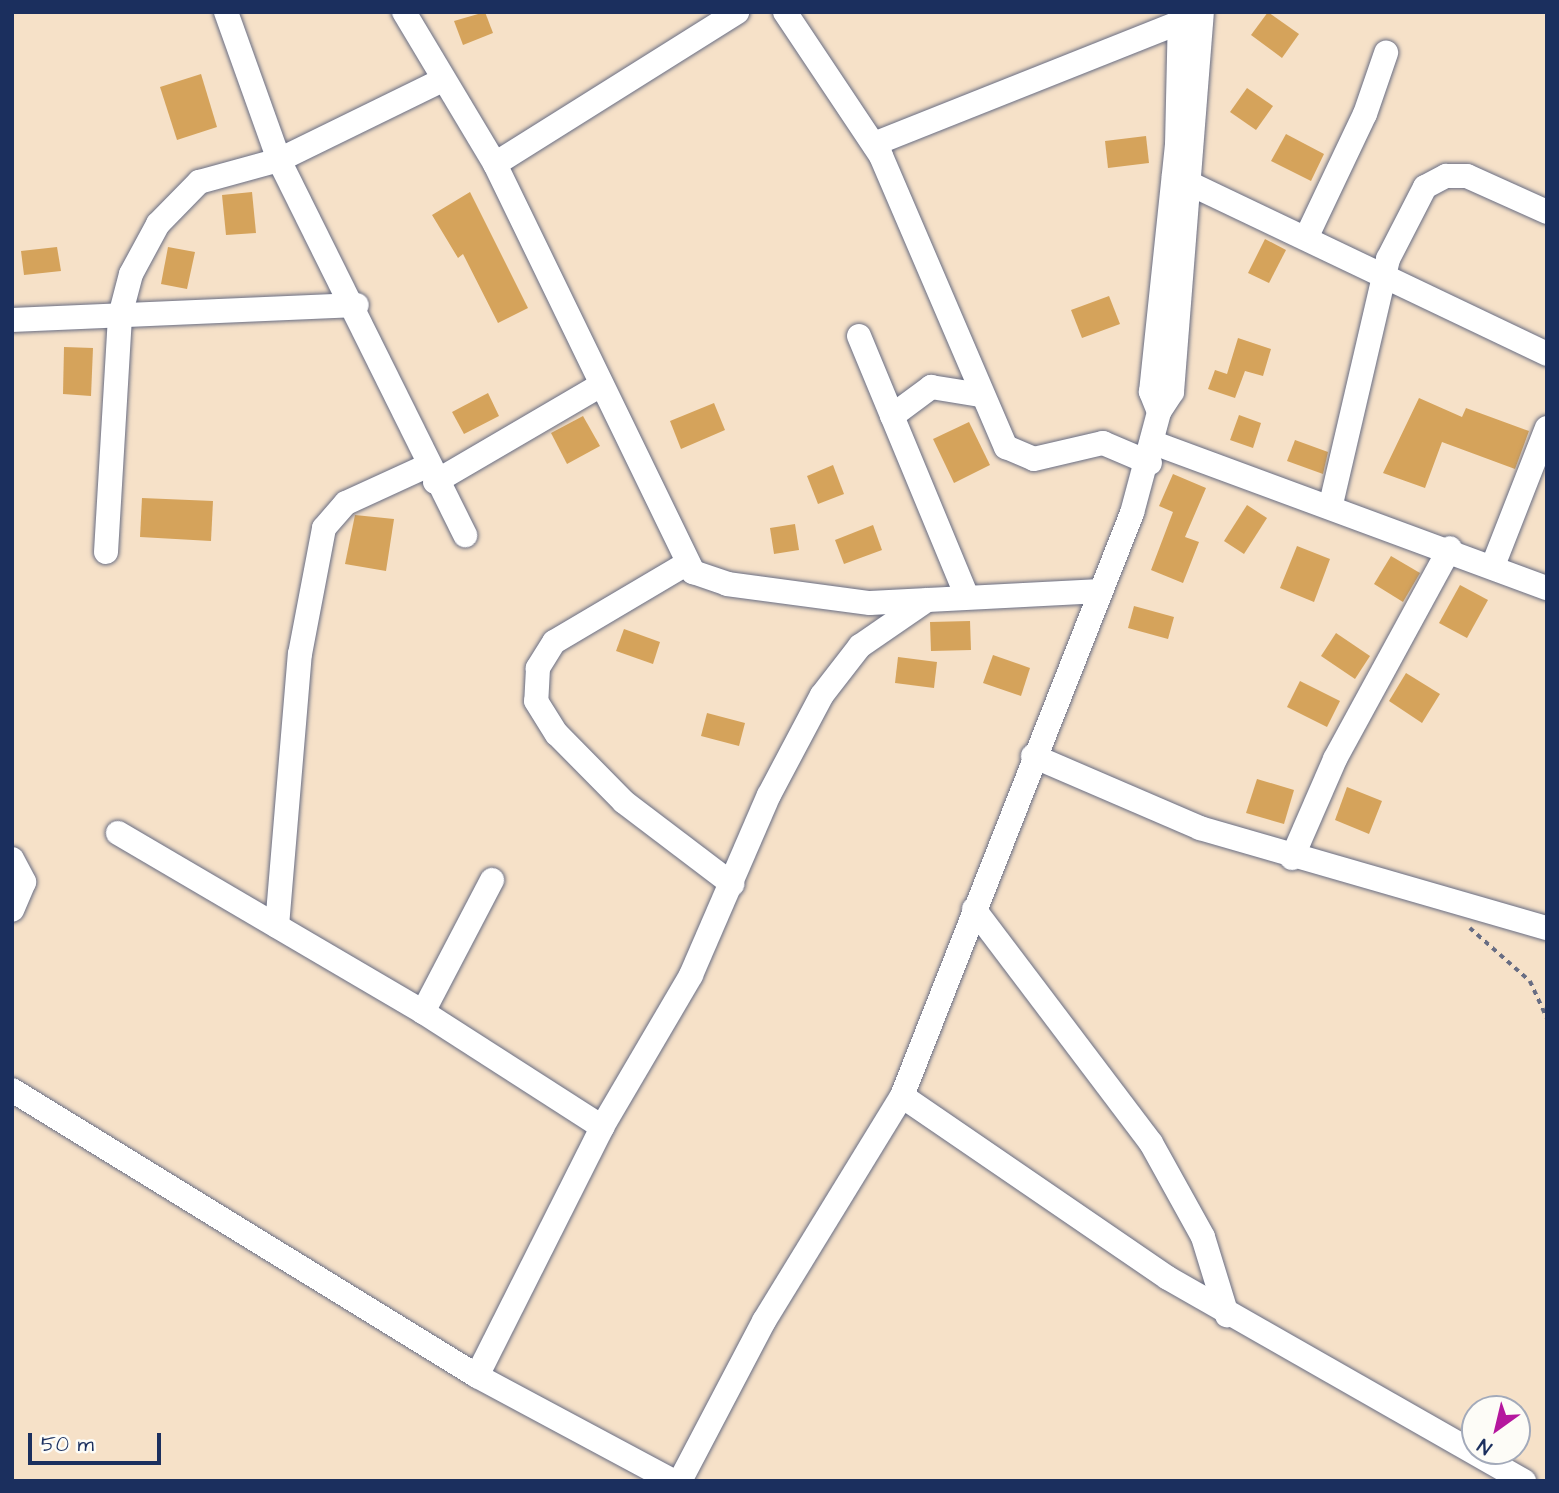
<!DOCTYPE html>
<style>
body{margin:0}
#map{position:relative;width:1559px;height:1493px;overflow:hidden;background:#f6e1c8;font-family:"Architects Daughter",sans-serif}
div>[style]{position:absolute}
.building>*{inset:0;background:#d5a35b}
.path>*{height:3.5px;margin-top:-1.75px;transform-origin:0;background:repeating-linear-gradient(90deg,#686d83 0 5px,transparent 0 10px)}
.roads{filter:drop-shadow(0 0 2px #686d83) drop-shadow(0 0 2px #686d83)}
.minor>*{height:24px;margin:-12px;padding:0 12px;transform-origin:12px;border-radius:12px;background:#fff}
span{translate:-50% -50%;white-space:nowrap;text-align:center;line-height:1.15;-webkit-text-stroke:7px #fdfcf7;paint-order:stroke}
.frame{position:absolute;inset:0;border:14px solid #1b2f5e;pointer-events:none}
.north{position:absolute;left:1461px;top:1395px;width:70px;height:70px;box-sizing:border-box;background:#fdfcf7;border:2px solid #a3aaba;border-radius:50%;rotate:214deg;font-size:19px;font-weight:700;line-height:28px;text-align:center;color:#1b2f5e}
.north::after{content:'';display:block;margin:auto;width:24px;height:32px;background:#b5179e;clip-path:polygon(50% 0,100% 100%,50% 72%,0 100%)}
.scale{position:absolute;left:28px;top:1433px;width:133px;height:32px;box-sizing:border-box;border:4px solid #1b2f5e;border-top:0;padding-left:9px;font-size:21px;line-height:24px;white-space:nowrap;color:#1b2f5e;-webkit-text-stroke:5px #fdfcf7;paint-order:stroke}
</style>
<div id="map">
<div class="building">
<i style="clip-path:polygon(485px 12px,493px 33px,463px 45px,454px 21px)"></i>
<i style="clip-path:polygon(1268px 12px,1299px 34px,1282px 58px,1251px 35px)"></i>
<i style="clip-path:polygon(201px 74px,217px 127px,177px 140px,160px 87px)"></i>
<i style="clip-path:polygon(1247px 88px,1273px 106px,1256px 130px,1230px 112px)"></i>
<i style="clip-path:polygon(1286px 134px,1324px 154px,1311px 181px,1271px 161px)"></i>
<i style="clip-path:polygon(1146px 136px,1149px 163px,1108px 168px,1105px 141px)"></i>
<i style="clip-path:polygon(252px 192px,256px 233px,226px 235px,222px 195px)"></i>
<i style="clip-path:polygon(470px 192px,528px 308px,498px 323px,463px 254px,458px 258px,432px 215px)"></i>
<i style="clip-path:polygon(1265px 239px,1286px 250px,1269px 283px,1248px 273px)"></i>
<i style="clip-path:polygon(57px 247px,61px 271px,24px 275px,21px 251px)"></i>
<i style="clip-path:polygon(168px 247px,195px 252px,187px 289px,161px 284px)"></i>
<i style="clip-path:polygon(1109px 296px,1120px 324px,1082px 338px,1071px 310px)"></i>
<i style="clip-path:polygon(1238px 338px,1271px 349px,1263px 376px,1245px 371px,1235px 398px,1208px 389px,1215px 370px,1227px 374px)"></i>
<i style="clip-path:polygon(64px 347px,93px 348px,91px 396px,63px 394px)"></i>
<i style="clip-path:polygon(488px 393px,499px 416px,464px 434px,452px 412px)"></i>
<i style="clip-path:polygon(1419px 398px,1462px 417px,1466px 408px,1529px 431px,1515px 469px,1442px 442px,1425px 488px,1383px 473px)"></i>
<i style="clip-path:polygon(714px 403px,725px 430px,681px 449px,670px 421px)"></i>
<i style="clip-path:polygon(1239px 415px,1261px 423px,1253px 448px,1230px 440px)"></i>
<i style="clip-path:polygon(583px 416px,600px 446px,567px 464px,551px 433px)"></i>
<i style="clip-path:polygon(969px 422px,990px 465px,954px 483px,933px 439px)"></i>
<i style="clip-path:polygon(1295px 440px,1328px 452px,1323px 474px,1287px 461px)"></i>
<i style="clip-path:polygon(833px 465px,844px 494px,818px 504px,807px 476px)"></i>
<i style="clip-path:polygon(1173px 474px,1206px 488px,1185px 537px,1199px 542px,1183px 583px,1151px 570px,1173px 512px,1159px 506px)"></i>
<i style="clip-path:polygon(142px 498px,213px 501px,211px 541px,140px 537px)"></i>
<i style="clip-path:polygon(1247px 505px,1267px 518px,1244px 554px,1224px 541px)"></i>
<i style="clip-path:polygon(355px 515px,394px 519px,386px 571px,345px 564px)"></i>
<i style="clip-path:polygon(795px 524px,799px 550px,774px 554px,770px 528px)"></i>
<i style="clip-path:polygon(873px 525px,882px 550px,844px 564px,835px 540px)"></i>
<i style="clip-path:polygon(1297px 546px,1330px 559px,1314px 602px,1280px 588px)"></i>
<i style="clip-path:polygon(1391px 556px,1420px 573px,1403px 602px,1374px 584px)"></i>
<i style="clip-path:polygon(1460px 585px,1488px 600px,1467px 638px,1439px 623px)"></i>
<i style="clip-path:polygon(1134px 606px,1174px 617px,1168px 639px,1128px 628px)"></i>
<i style="clip-path:polygon(970px 621px,971px 650px,931px 651px,930px 622px)"></i>
<i style="clip-path:polygon(624px 629px,660px 642px,653px 664px,616px 651px)"></i>
<i style="clip-path:polygon(1336px 633px,1370px 656px,1355px 679px,1321px 656px)"></i>
<i style="clip-path:polygon(993px 655px,1030px 668px,1021px 696px,983px 683px)"></i>
<i style="clip-path:polygon(898px 657px,937px 662px,934px 688px,895px 683px)"></i>
<i style="clip-path:polygon(1406px 673px,1440px 694px,1422px 723px,1389px 701px)"></i>
<i style="clip-path:polygon(1300px 681px,1340px 701px,1327px 727px,1287px 707px)"></i>
<i style="clip-path:polygon(707px 713px,745px 723px,739px 746px,701px 736px)"></i>
<i style="clip-path:polygon(1257px 779px,1294px 790px,1284px 824px,1246px 813px)"></i>
<i style="clip-path:polygon(1347px 787px,1382px 801px,1369px 834px,1335px 820px)"></i>
</div>
<div class="path">
<i style="left:1470px;top:928px;width:80px;rotate:41.5deg"></i>
<i style="left:1530px;top:981px;width:41px;rotate:65.3deg"></i>
</div>
<div class="roads">
<div class="minor">
<i style="left:226px;top:12px;width:157px;rotate:70.3deg"></i>
<i style="left:279px;top:160px;width:419px;rotate:63.6deg"></i>
<i style="left:404px;top:12px;width:177px;rotate:59.1deg"></i>
<i style="left:495px;top:164px;width:454px;rotate:64.1deg"></i>
<i style="left:693px;top:572px;width:36px;rotate:19deg"></i>
<i style="left:727px;top:584px;width:144px;rotate:7.6deg"></i>
<i style="left:870px;top:603px;width:231px;rotate:-3deg"></i>
<i style="left:785px;top:12px;width:173px;rotate:56.3deg"></i>
<i style="left:881px;top:156px;width:317px;rotate:66.8deg"></i>
<i style="left:1006px;top:447px;width:30px;rotate:23deg"></i>
<i style="left:1034px;top:459px;width:71px;rotate:-13.1deg"></i>
<i style="left:1103px;top:443px;width:51px;rotate:23.1deg"></i>
<i style="left:874px;top:144px;width:329px;rotate:-21.7deg"></i>
<i style="left:495px;top:164px;width:286px;rotate:-32.1deg"></i>
<i style="left:1174px;top:176px;width:413px;rotate:25.5deg"></i>
<i style="left:1306px;top:238px;width:137px;rotate:-64.6deg"></i>
<i style="left:1365px;top:114px;width:65px;rotate:-71deg"></i>
<i style="left:12px;top:320px;width:345px;rotate:-2.5deg"></i>
<i style="left:859px;top:336px;width:279px;rotate:67.5deg"></i>
<i style="left:1159px;top:412px;width:22px;rotate:-112deg"></i>
<i style="left:1151px;top:392px;width:248px;rotate:-84deg"></i>
<i style="left:1177px;top:145px;width:133px;rotate:-88.7deg"></i>
<i style="left:892px;top:416px;width:49px;rotate:-36.6deg"></i>
<i style="left:931px;top:387px;width:51px;rotate:9.1deg"></i>
<i style="left:1154px;top:443px;width:419px;rotate:20.3deg"></i>
<i style="left:435px;top:482px;width:192px;rotate:-30.3deg"></i>
<i style="left:1331px;top:504px;width:252px;rotate:-76.9deg"></i>
<i style="left:1388px;top:259px;width:81px;rotate:-62.8deg"></i>
<i style="left:1425px;top:187px;width:24px;rotate:-28deg"></i>
<i style="left:1446px;top:176px;width:21px"></i>
<i style="left:1467px;top:176px;width:88px;rotate:24.2deg"></i>
<i style="left:106px;top:552px;width:236px;rotate:-86.6deg"></i>
<i style="left:120px;top:316px;width:43px;rotate:-75.3deg"></i>
<i style="left:131px;top:274px;width:57px;rotate:-61.6deg"></i>
<i style="left:158px;top:224px;width:59px;rotate:-45.7deg"></i>
<i style="left:199px;top:182px;width:83px;rotate:-15.4deg"></i>
<i style="left:279px;top:160px;width:182px;rotate:-26.1deg"></i>
<i style="left:1494px;top:563px;width:145px;rotate:-68.6deg"></i>
<i style="left:686px;top:564px;width:153px;rotate:149.4deg"></i>
<i style="left:554px;top:642px;width:31px;rotate:122deg"></i>
<i style="left:538px;top:668px;width:33px;rotate:93deg"></i>
<i style="left:536px;top:701px;width:39px;rotate:58deg"></i>
<i style="left:557px;top:734px;width:95px;rotate:45.4deg"></i>
<i style="left:624px;top:802px;width:136px;rotate:37.2deg"></i>
<i style="left:1033px;top:756px;width:182px;rotate:23.3deg"></i>
<i style="left:1200px;top:828px;width:361px;rotate:16.1deg"></i>
<i style="left:118px;top:833px;width:354px;rotate:30.4deg"></i>
<i style="left:423px;top:1012px;width:213px;rotate:32.7deg"></i>
<i style="left:1292px;top:858px;width:108px;rotate:-66.5deg"></i>
<i style="left:1335px;top:759px;width:240px;rotate:-61.4deg"></i>
<i style="left:12px;top:859px;width:26px;rotate:62deg"></i>
<i style="left:24px;top:882px;width:30px;rotate:113deg"></i>
<i style="left:974px;top:909px;width:293px;rotate:52.9deg"></i>
<i style="left:1151px;top:1143px;width:107px;rotate:61deg"></i>
<i style="left:1203px;top:1237px;width:82px;rotate:72.9deg"></i>
<i style="left:277px;top:926px;width:273px;rotate:-85.2deg"></i>
<i style="left:300px;top:654px;width:128px;rotate:-79.2deg"></i>
<i style="left:324px;top:528px;width:33px;rotate:-49deg"></i>
<i style="left:346px;top:503px;width:89px;rotate:-24.6deg"></i>
<i style="left:423px;top:1012px;width:149px;rotate:-62.4deg"></i>
<i style="left:12px;top:1090px;width:546px;rotate:31.59deg"></i>
<i style="left:477px;top:1376px;width:222px;rotate:28.2deg"></i>
<i style="left:902px;top:1096px;width:322px;rotate:34.4deg"></i>
<i style="left:1168px;top:1278px;width:410px;rotate:29.7deg"></i>
<i style="left:477px;top:1376px;width:279px;rotate:-63.3deg"></i>
<i style="left:602px;top:1127px;width:176px;rotate:-59.6deg"></i>
<i style="left:691px;top:975px;width:196px;rotate:-66.6deg"></i>
<i style="left:769px;top:795px;width:113px;rotate:-62.1deg"></i>
<i style="left:822px;top:695px;width:62px;rotate:-52.2deg"></i>
<i style="left:860px;top:646px;width:81px;rotate:-34.5deg"></i>
<i style="left:680px;top:1481px;width:181px;rotate:-62.3deg"></i>
<i style="left:764px;top:1321px;width:264px;rotate:-58.5deg"></i>
<i style="left:902px;top:1096px;width:627px;rotate:-68.47deg"></i>
<i style="left:1132px;top:513px;width:105px;rotate:-75deg"></i>
<i style="left:1159px;top:412px;width:24px;rotate:-57deg"></i>
<i style="left:1172px;top:392px;width:381px;rotate:-85.5deg"></i>
</div>
</div>
<div class="frame"></div>
<div class="north">N</div>
<div class="scale">50 m</div>
</div>
